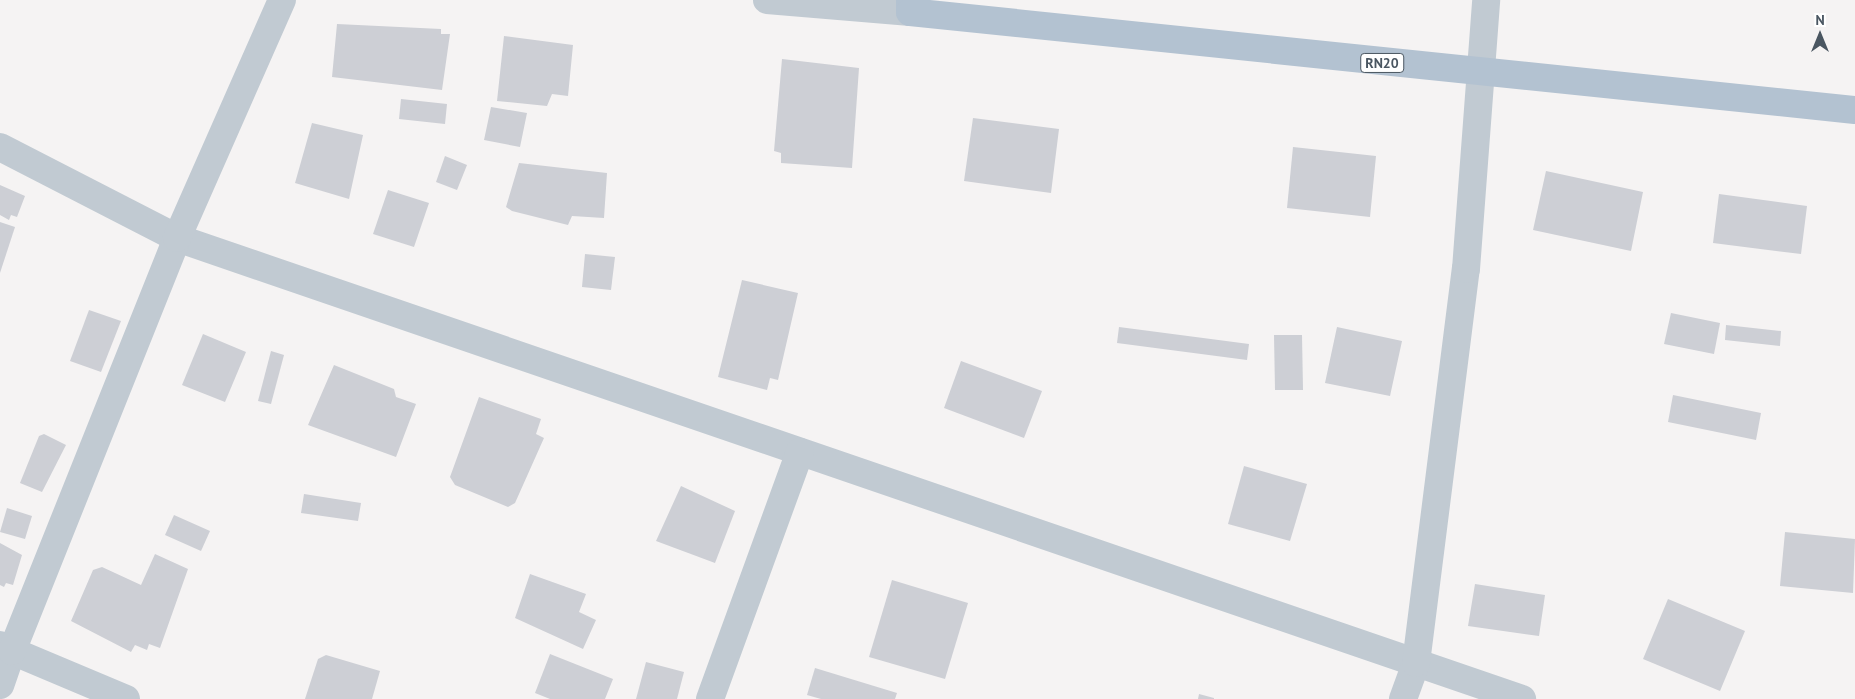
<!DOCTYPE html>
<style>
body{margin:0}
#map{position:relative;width:1855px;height:699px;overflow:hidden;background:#f5f3f3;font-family:"PT Sans",sans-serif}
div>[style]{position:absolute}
.building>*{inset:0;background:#cdcfd5}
.minor>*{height:28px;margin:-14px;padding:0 14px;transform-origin:14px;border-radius:14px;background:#c1cad2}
.primary>*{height:28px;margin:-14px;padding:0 14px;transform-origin:14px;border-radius:14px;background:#b3c2d1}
span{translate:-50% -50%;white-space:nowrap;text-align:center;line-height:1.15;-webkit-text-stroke:4px #fff;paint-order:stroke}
.shield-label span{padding:1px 4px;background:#fff;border:1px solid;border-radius:4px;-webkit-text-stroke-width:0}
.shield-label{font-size:14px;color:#4a5661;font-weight:700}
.north{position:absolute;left:1795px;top:10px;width:50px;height:50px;-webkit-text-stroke:4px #fff;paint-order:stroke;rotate:0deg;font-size:14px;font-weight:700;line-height:20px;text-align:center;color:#4a5661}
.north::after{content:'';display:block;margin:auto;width:18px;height:22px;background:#4a5661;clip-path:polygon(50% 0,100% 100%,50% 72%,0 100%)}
</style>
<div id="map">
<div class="building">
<i style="clip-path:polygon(337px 24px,441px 29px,441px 34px,450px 34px,442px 90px,332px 77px)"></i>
<i style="clip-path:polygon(504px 36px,573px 45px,568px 96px,552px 94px,547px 106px,497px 101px)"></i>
<i style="clip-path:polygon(782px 59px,859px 68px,852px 168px,781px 163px,781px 153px,774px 151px)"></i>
<i style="clip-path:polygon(401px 99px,447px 104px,445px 124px,399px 119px)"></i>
<i style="clip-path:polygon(491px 107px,527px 113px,520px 147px,484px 140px)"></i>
<i style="clip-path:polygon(973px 118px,1059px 129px,1051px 193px,964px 181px)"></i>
<i style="clip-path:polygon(312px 123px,363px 135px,349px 199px,295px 183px)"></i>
<i style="clip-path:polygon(1293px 147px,1376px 156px,1370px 217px,1287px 208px)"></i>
<i style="clip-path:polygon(445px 156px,467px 165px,457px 190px,436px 182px)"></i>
<i style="clip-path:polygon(519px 163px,607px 173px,604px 218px,572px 216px,568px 225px,512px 211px,506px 207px)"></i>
<i style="clip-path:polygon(1546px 171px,1643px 192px,1631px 251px,1533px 230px)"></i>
<i style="clip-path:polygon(0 185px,25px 196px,17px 217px,11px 215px,9px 220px,0 215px)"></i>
<i style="clip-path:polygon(388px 190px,429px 203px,414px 247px,373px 234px)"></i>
<i style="clip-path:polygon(1719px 194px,1807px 206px,1801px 254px,1713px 243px)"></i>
<i style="clip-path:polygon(0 222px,15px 227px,0 273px)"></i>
<i style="clip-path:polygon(585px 254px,615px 257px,611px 290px,582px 287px)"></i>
<i style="clip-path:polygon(742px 280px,798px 293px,778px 380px,770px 378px,767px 390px,718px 377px)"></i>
<i style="clip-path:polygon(89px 310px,121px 321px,101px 372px,70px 361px)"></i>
<i style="clip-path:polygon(1671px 313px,1720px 323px,1714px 354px,1664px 344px)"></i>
<i style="clip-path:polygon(1726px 325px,1781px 331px,1780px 346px,1725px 340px)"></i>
<i style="clip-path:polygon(1119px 327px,1249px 344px,1247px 360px,1117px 343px)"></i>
<i style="clip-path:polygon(1337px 327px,1402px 341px,1390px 396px,1325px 383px)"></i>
<i style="clip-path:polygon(203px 334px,246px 352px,225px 402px,182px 385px)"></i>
<i style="clip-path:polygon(1274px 335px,1302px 335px,1303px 390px,1275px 390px)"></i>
<i style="clip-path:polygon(271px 351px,284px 355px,271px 404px,258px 401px)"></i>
<i style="clip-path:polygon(961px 361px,1042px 391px,1024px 438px,944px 408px)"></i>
<i style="clip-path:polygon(334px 365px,394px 389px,396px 397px,416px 404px,396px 457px,308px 425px)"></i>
<i style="clip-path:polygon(1673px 395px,1761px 413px,1756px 440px,1668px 422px)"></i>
<i style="clip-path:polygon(479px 397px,541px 419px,536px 434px,544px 438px,515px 503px,508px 507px,455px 485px,450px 477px)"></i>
<i style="clip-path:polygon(44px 434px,66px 445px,42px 492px,20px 483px,39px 436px)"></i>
<i style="clip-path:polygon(1244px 466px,1307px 484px,1290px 541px,1228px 524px)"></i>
<i style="clip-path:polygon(681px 486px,735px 511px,715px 563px,656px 541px)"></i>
<i style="clip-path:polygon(304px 494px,361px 503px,358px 521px,301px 513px)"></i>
<i style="clip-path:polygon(7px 508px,32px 516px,25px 539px,0 532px)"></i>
<i style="clip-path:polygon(174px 515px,210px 531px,201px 551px,165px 535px)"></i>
<i style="clip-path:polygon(1785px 532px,1855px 539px,1853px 593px,1780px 586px)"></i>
<i style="clip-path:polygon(0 543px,22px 555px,13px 585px,6px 583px,4px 587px,0 585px)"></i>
<i style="clip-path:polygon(155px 554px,188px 569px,160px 648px,149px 644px,147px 650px,135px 645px,131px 652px,71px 621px,93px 570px,102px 567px,141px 585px)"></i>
<i style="clip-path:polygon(530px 574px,586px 594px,579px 612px,596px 620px,583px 649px,515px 618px)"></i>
<i style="clip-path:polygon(892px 580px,968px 603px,945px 679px,869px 657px)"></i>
<i style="clip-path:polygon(1475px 584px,1545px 595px,1539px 636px,1468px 626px)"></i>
<i style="clip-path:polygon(1668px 599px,1745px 631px,1720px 691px,1643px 659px)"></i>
<i style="clip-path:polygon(550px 654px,613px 679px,605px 699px,550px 699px,535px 693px)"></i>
<i style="clip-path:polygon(326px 655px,380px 671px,372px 699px,305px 699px,318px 659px)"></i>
<i style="clip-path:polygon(646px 662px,684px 672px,677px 699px,636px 699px)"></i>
<i style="clip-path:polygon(815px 668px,897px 693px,895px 699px,821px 699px,807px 695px)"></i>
<i style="clip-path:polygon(1199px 694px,1214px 698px,1214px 699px,1198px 699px)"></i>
</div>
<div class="minor">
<i style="left:767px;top:0;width:144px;rotate:4.8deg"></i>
<i style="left:0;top:147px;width:199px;rotate:27.2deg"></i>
<i style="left:177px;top:238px;width:1422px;rotate:18.92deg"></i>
<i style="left:0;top:645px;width:13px;rotate:27deg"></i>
<i style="left:12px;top:651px;width:36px;rotate:109deg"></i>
<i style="left:126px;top:699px;width:124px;rotate:-157.2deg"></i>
<i style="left:12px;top:651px;width:445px;rotate:-68.2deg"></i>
<i style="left:177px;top:238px;width:260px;rotate:-66.2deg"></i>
<i style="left:710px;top:699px;width:263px;rotate:-70deg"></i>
<i style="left:1403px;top:699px;width:38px;rotate:-70deg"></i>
<i style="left:1416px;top:663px;width:397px;rotate:-82.8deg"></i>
<i style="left:1466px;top:269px;width:270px;rotate:-85.7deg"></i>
</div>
<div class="primary">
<i style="left:910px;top:0;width:12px;rotate:90deg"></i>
<i style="left:910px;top:12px;width:950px;rotate:5.92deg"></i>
</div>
<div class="shield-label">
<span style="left:1382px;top:63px">RN20</span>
</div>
<div class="north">N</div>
</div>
